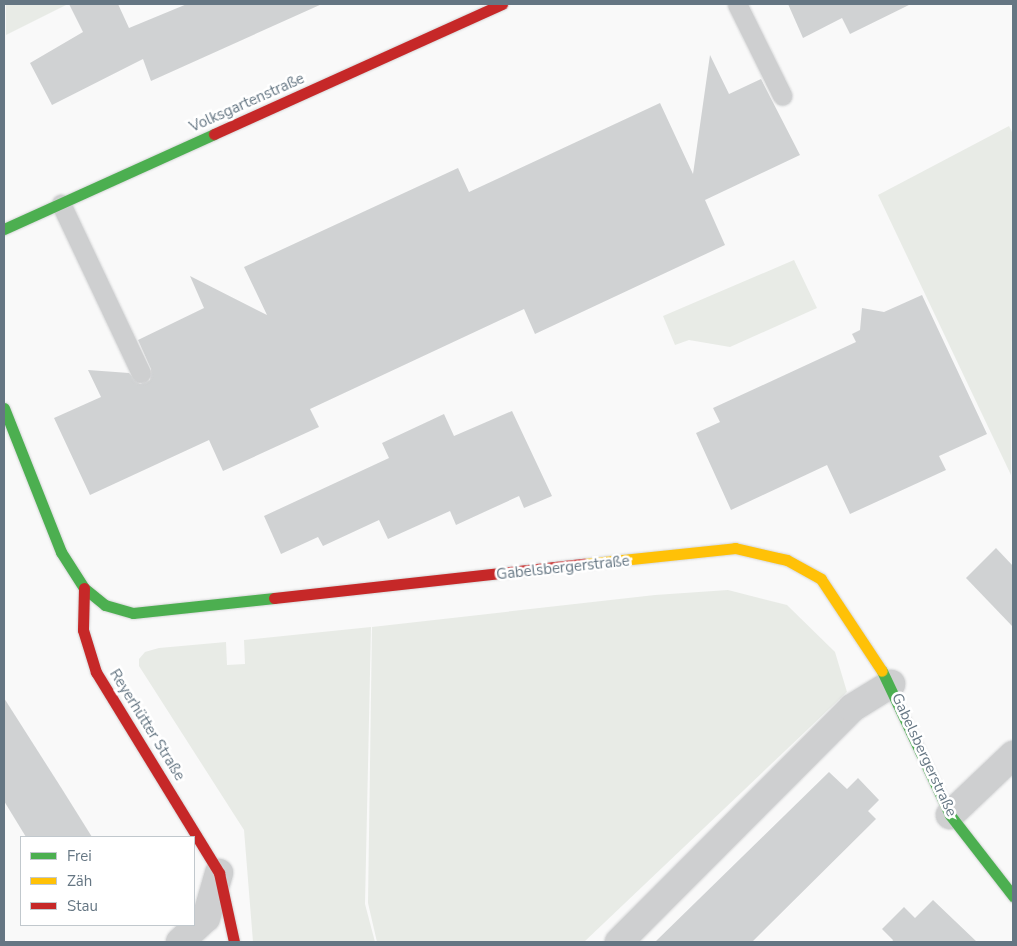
<!DOCTYPE html>
<meta charset="utf-8">
<style>
body{margin:0}
#map{position:relative;width:1017px;height:946px;overflow:hidden;background:#f9f9f9;font-family:"Nunito Sans",sans-serif}
div>[style]{position:absolute}
.green>*{inset:0;background:#e8ebe6}
.building>*{inset:0;background:#d0d2d3}
.roads{filter:drop-shadow(0 0 1px #d5d6d7) drop-shadow(0 0 1px #d5d6d7)}
.lane>*{height:19px;margin:-9.5px;padding:0 9.5px;transform-origin:9.5px;border-radius:9.5px;background:#cecfd0}
.street>*{height:28px;margin:-14px;padding:0 14px;transform-origin:14px;border-radius:14px;background:#cecfd0}
.fast>*{height:11px;margin:-5.5px;padding:0 5.5px;transform-origin:5.5px;border-radius:5.5px;background:#4caf50}
.slow>*{height:11px;margin:-5.5px;padding:0 5.5px;transform-origin:5.5px;border-radius:5.5px;background:#ffc107}
.jam>*{height:11px;margin:-5.5px;padding:0 5.5px;transform-origin:5.5px;border-radius:5.5px;background:#c62828}
span{translate:-50% -50%;white-space:nowrap;text-align:center;line-height:1.15;-webkit-text-stroke:5px #fff;paint-order:stroke}
.street-label{font-size:15px;color:#657683}
.frame{position:absolute;inset:0;border:5px solid #657683;pointer-events:none}
.legend{position:absolute;left:20px;top:836px;width:175px;height:90px;box-sizing:border-box;background:#fff;border:1px solid #c1c8cd;margin:0;padding:6px 9px;list-style:none;font-size:15px;color:#657683}
.legend li{display:flex;align-items:center;gap:10px;height:25px}
.legend b{width:25px;border:1px solid #c1c8cd}
</style>
<div id="map">
<div class="green">
<i style="clip-path:polygon(6px 4px,68px 4px,6px 35px)"></i>
<i style="clip-path:polygon(1009px 126px,1013px 134px,1011px 475px,878px 195px)"></i>
<i style="clip-path:polygon(794px 260px,817px 308px,730px 347px,689px 340px,675px 345px,663px 316px)"></i>
<i style="clip-path:polygon(728px 590px,787px 605px,835px 652px,847px 692px,584px 942px,377px 942px,368px 903px,372px 627px,655px 595px)"></i>
<i style="clip-path:polygon(371px 627px,365px 904px,375px 942px,253px 942px,244px 830px,139px 666px,139px 659px,145px 652px,159px 648px,226px 642px,227px 665px,245px 664px,244px 640px)"></i>
</div>
<div class="building">
<i style="clip-path:polygon(69px 4px,118px 4px,129px 28px,187px 4px,322px 4px,151px 81px,143px 59px,52px 105px,30px 63px,83px 32px)"></i>
<i style="clip-path:polygon(788px 4px,911px 4px,850px 34px,842px 18px,803px 38px)"></i>
<i style="clip-path:polygon(710px 55px,729px 94px,761px 79px,800px 155px,705px 200px,725px 245px,535px 334px,524px 309px,310px 409px,319px 427px,223px 471px,209px 440px,90px 495px,54px 418px,101px 397px,88px 370px,129px 373px,140px 384px,150px 380px,151px 369px,138px 340px,204px 308px,190px 276px,267px 315px,244px 267px,458px 168px,469px 192px,660px 103px,693px 174px)"></i>
<i style="clip-path:polygon(922px 295px,987px 434px,939px 456px,946px 470px,850px 514px,827px 465px,731px 510px,696px 433px,720px 422px,713px 408px,856px 342px,852px 334px,860px 330px,862px 308px,884px 312px)"></i>
<i style="clip-path:polygon(512px 411px,552px 496px,524px 508px,519px 496px,456px 525px,450px 511px,388px 539px,379px 520px,323px 546px,318px 537px,281px 554px,264px 516px,389px 458px,382px 443px,444px 414px,454px 436px)"></i>
<i style="clip-path:polygon(996px 548px,1013px 566px,1013px 627px,966px 578px)"></i>
<i style="clip-path:polygon(4px 698px,62px 789px,92px 837px,26px 837px,4px 801px)"></i>
<i style="clip-path:polygon(829px 772px,847px 789px,858px 778px,879px 800px,868px 811px,876px 819px,752px 942px,655px 942px)"></i>
<i style="clip-path:polygon(933px 900px,977px 942px,892px 942px,893px 940px,882px 929px,904px 907px,915px 918px)"></i>
</div>
<div class="roads">
<div class="lane">
<i style="left:737px;top:4px;width:102px;rotate:63.7deg"></i>
<i style="left:61px;top:204px;width:187px;rotate:64.7deg"></i>
</div>
<div class="street">
<i style="left:950px;top:815px;width:87px;rotate:-43.6deg"></i>
<i style="left:180px;top:942px;width:35px;rotate:-43deg"></i>
<i style="left:206px;top:918px;width:47px;rotate:-73.9deg"></i>
<i style="left:619px;top:942px;width:330px;rotate:-45.1deg"></i>
<i style="left:852px;top:708px;width:46px;rotate:-31.6deg"></i>
</div>
<div class="fast">
<i style="left:4px;top:229px;width:230px;rotate:-24.3deg"></i>
<i style="left:4px;top:408px;width:155px;rotate:68.4deg"></i>
<i style="left:61px;top:552px;width:43px;rotate:57.4deg"></i>
<i style="left:84px;top:588px;width:27px;rotate:39deg"></i>
<i style="left:105px;top:605px;width:29px;rotate:16deg"></i>
<i style="left:133px;top:613px;width:142px;rotate:-6.1deg"></i>
<i style="left:882px;top:671px;width:159px;rotate:64.7deg"></i>
<i style="left:950px;top:815px;width:103px;rotate:52.1deg"></i>
</div>
<div class="slow">
<i style="left:584px;top:564px;width:152px;rotate:-6deg"></i>
<i style="left:735px;top:548px;width:53px;rotate:13deg"></i>
<i style="left:787px;top:560px;width:39px;rotate:29deg"></i>
<i style="left:821px;top:579px;width:110px;rotate:56.5deg"></i>
</div>
<div class="jam">
<i style="left:214px;top:134px;width:316px;rotate:-24.3deg"></i>
<i style="left:84px;top:588px;width:42px;rotate:91.4deg"></i>
<i style="left:83px;top:630px;width:44px;rotate:72.8deg"></i>
<i style="left:96px;top:672px;width:236px;rotate:58.5deg"></i>
<i style="left:219px;top:873px;width:71px;rotate:77.7deg"></i>
<i style="left:274px;top:598px;width:312px;rotate:-6.3deg"></i>
</div>
</div>
<div class="street-label">
<span style="left:247px;top:103px;rotate:-24deg">Volksgartenstraße</span>
<span style="left:563px;top:568px;rotate:-6deg">Gabelsbergerstraße</span>
<span style="left:147px;top:725px;rotate:58deg">Reyerhütter Straße</span>
<span style="left:924px;top:755px;rotate:65deg">Gabelsbergerstraße</span>
</div>
<div class="frame"></div>
<ul class="legend">
<li><b style="height:6px;background:#4caf50"></b>Frei</li>
<li><b style="height:6px;background:#ffc107"></b>Zäh</li>
<li><b style="height:6px;background:#c62828"></b>Stau</li>
</ul>
</div>
